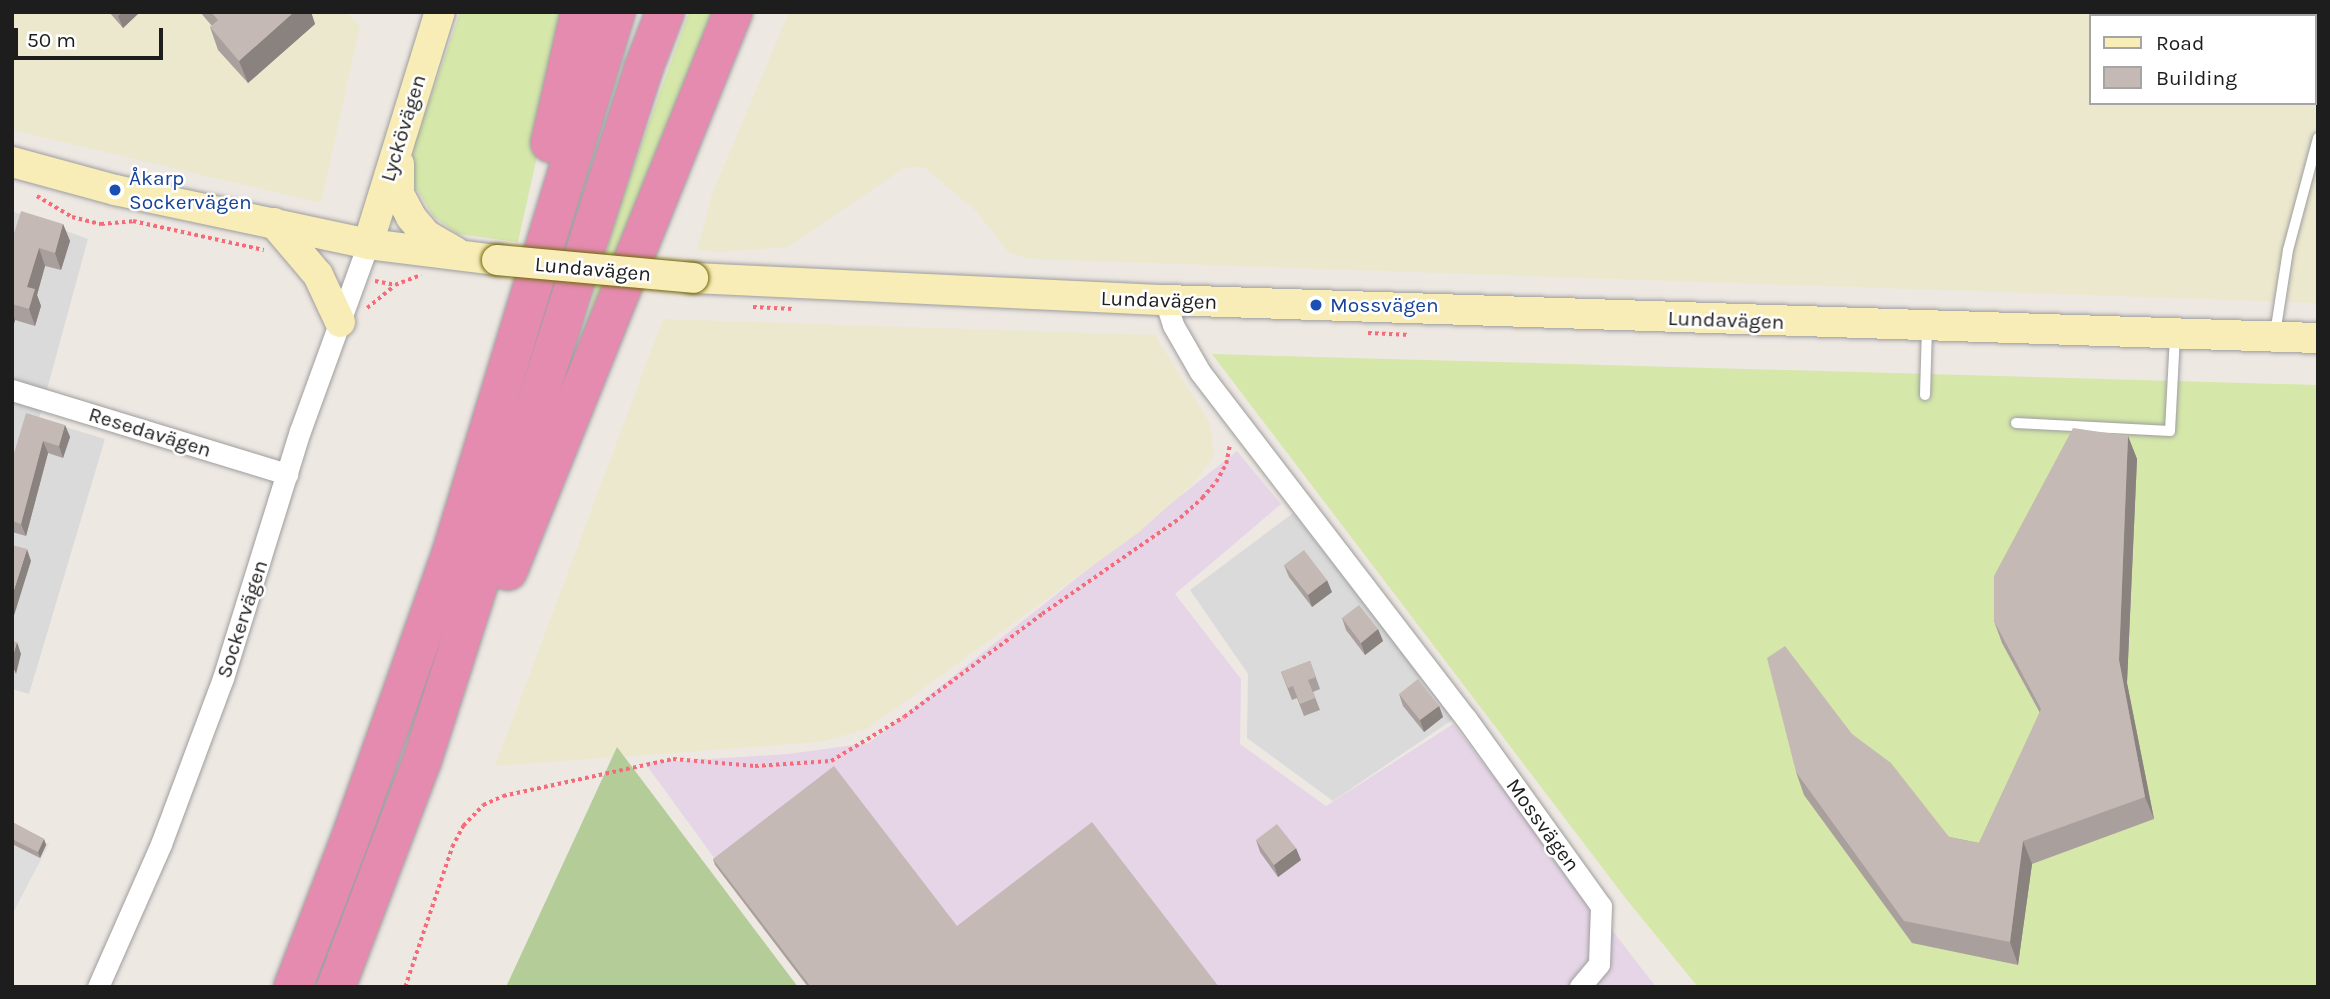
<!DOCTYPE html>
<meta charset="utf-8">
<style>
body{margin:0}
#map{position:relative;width:2330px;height:999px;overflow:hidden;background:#eee8e3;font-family:Karla,sans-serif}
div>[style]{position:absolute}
.residential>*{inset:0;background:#dbdada}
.industrial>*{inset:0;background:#e6d5e7}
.farmland>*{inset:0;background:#ece8ce}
.grass>*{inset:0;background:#d5e7a9}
.forest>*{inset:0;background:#b3cc98}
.parking>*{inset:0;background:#ddd}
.path>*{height:3.5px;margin-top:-1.75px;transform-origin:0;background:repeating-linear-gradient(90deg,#f66b7a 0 3.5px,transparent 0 7px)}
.roads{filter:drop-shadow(0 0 2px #9e9e9e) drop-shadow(0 0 2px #9e9e9e)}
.lane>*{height:10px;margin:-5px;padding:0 5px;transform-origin:5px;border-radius:5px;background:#fff}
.street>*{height:21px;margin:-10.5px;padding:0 10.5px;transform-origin:10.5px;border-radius:10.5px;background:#fff}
.secondary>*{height:30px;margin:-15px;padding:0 15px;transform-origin:15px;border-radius:15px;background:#f8edb7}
.highway>*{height:38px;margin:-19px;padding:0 19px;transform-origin:19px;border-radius:19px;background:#e48baf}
.bridges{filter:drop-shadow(0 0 2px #706507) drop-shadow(0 0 2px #706507)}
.secondary-bridge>*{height:30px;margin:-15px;padding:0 15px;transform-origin:15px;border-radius:15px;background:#f8edb7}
.wall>*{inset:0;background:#a99f9d}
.shaded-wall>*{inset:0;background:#8a827f}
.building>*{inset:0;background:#c5b9b6}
.dots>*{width:19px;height:19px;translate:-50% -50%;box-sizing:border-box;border:4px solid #fff;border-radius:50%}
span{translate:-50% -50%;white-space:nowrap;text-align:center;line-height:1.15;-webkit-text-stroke:5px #fff;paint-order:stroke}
.street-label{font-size:21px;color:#1d1d1d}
.transit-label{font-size:21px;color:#164399}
.left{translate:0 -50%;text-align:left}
.frame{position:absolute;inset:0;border:14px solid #1d1d1d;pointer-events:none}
.legend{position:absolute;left:2089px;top:14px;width:228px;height:91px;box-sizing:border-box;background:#fff;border:2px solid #a5a5a5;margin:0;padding:9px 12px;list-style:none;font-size:21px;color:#1d1d1d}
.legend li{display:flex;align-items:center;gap:14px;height:35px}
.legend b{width:35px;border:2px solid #a5a5a5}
.scale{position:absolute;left:14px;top:28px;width:149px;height:32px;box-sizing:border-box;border:4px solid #1d1d1d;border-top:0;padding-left:9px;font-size:21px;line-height:24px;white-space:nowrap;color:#1d1d1d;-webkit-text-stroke:5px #fff;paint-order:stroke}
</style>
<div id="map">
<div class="residential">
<i style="clip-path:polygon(12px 211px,88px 239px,39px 419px,105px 439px,29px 694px,12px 689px)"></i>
<i style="clip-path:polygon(1293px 513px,1455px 718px,1333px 801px,1247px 738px,1248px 674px,1190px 590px)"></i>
</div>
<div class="industrial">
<i style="clip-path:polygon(1237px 451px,1281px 504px,1175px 594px,1241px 679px,1240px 744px,1326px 806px,1453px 724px,1656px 987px,808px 987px,645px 763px,788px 754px,869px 743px)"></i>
</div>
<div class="farmland">
<i style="clip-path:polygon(12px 12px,346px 12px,360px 26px,321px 203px,12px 130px)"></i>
<i style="clip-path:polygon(evenodd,789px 12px,2318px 12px,2318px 303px,1028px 259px,1009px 253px,977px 212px,924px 167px,904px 168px,788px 247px,720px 252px,697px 250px,712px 194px,789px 12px,2090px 16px,2314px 16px,2314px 103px,2090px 103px,2090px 16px)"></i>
<i style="clip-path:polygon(663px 319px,1155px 335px,1210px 423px,1214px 456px,1195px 482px,1138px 533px,867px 729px,821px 742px,495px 766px)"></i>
</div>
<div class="grass">
<i style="clip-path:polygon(460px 12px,569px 12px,518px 242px,458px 234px,434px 217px,412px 182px,414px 146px)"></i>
<i style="clip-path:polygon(689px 12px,717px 12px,557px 422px,621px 201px)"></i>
<i style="clip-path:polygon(1212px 354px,2318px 385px,2318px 987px,1698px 987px,1627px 900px)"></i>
</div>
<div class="forest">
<i style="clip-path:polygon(617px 747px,798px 987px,506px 987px)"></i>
</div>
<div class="parking">
<i style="clip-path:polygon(12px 825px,49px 844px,12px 915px)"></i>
</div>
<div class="path">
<i style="left:37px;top:196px;width:41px;rotate:31deg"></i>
<i style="left:72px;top:217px;width:30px;rotate:14deg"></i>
<i style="left:101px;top:224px;width:32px;rotate:-5deg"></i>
<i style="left:133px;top:221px;width:134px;rotate:12.5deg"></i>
<i style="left:375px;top:281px;width:20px;rotate:11deg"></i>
<i style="left:395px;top:285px;width:28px;rotate:-21deg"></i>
<i style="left:753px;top:307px;width:41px;rotate:2.8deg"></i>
<i style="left:367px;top:308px;width:35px;rotate:-39deg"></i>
<i style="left:1368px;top:333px;width:42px;rotate:2.7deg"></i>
<i style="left:405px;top:987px;width:148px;rotate:-71.4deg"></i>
<i style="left:452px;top:847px;width:24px;rotate:-62deg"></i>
<i style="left:463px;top:826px;width:29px;rotate:-46deg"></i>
<i style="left:483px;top:805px;width:22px;rotate:-24deg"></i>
<i style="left:503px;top:796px;width:174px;rotate:-12.3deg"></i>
<i style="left:673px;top:759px;width:82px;rotate:4.9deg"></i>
<i style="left:755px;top:766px;width:76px;rotate:-3.8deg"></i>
<i style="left:831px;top:761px;width:85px;rotate:-31.1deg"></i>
<i style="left:904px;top:717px;width:172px;rotate:-36.7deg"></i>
<i style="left:1042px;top:614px;width:168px;rotate:-34.8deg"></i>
<i style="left:1180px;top:518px;width:30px;rotate:-42deg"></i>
<i style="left:1202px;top:498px;width:21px;rotate:-49deg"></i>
<i style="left:1216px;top:482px;width:21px;rotate:-61deg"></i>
<i style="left:1226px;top:464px;width:20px;rotate:-79deg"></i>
</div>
<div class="roads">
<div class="lane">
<i style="left:2275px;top:334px;width:85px;rotate:-81.2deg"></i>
<i style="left:2288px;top:250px;width:116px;rotate:-75deg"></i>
<i style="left:1925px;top:395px;width:66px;rotate:-88.3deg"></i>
<i style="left:2016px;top:423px;width:154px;rotate:3deg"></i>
<i style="left:2170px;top:431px;width:95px;rotate:-87deg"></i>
</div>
<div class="street">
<i style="left:1165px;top:300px;width:26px;rotate:72deg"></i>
<i style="left:1173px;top:325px;width:54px;rotate:60.1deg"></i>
<i style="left:1200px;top:372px;width:435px;rotate:52.5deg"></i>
<i style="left:1465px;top:717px;width:233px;rotate:54.3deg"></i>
<i style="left:1601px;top:906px;width:58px;rotate:92deg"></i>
<i style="left:1599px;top:964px;width:30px;rotate:130deg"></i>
<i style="left:12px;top:390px;width:288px;rotate:17deg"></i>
<i style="left:98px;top:987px;width:156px;rotate:-66.2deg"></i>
<i style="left:161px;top:844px;width:177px;rotate:-69.5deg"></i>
<i style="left:223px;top:678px;width:259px;rotate:-72.7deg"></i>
<i style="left:300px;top:431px;width:199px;rotate:-70deg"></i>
</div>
<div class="secondary">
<i style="left:12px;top:162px;width:107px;rotate:15.2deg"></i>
<i style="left:115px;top:190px;width:259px;rotate:12deg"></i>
<i style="left:368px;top:244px;width:130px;rotate:7.1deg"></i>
<i style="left:399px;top:164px;width:30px;rotate:90deg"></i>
<i style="left:399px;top:194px;width:26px;rotate:62deg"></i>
<i style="left:411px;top:217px;width:23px;rotate:50deg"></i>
<i style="left:426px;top:235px;width:34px;rotate:30deg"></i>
<i style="left:274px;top:223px;width:68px;rotate:49.8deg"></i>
<i style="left:318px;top:275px;width:52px;rotate:64.9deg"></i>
<i style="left:368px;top:244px;width:243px;rotate:-72.8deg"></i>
<i style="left:693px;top:278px;width:473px;rotate:2.7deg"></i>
<i style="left:1165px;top:300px;width:1154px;rotate:1.89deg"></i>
</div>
<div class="highway">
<i style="left:550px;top:143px;width:134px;rotate:-77.1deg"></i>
<i style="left:508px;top:571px;width:603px;rotate:-68.07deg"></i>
<i style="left:293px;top:987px;width:155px;rotate:-68.9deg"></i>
<i style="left:349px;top:842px;width:306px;rotate:-70.5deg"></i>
<i style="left:451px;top:554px;width:567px;rotate:-73.07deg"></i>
<i style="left:336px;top:987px;width:242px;rotate:-69.2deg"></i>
<i style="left:422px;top:761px;width:729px;rotate:-72.26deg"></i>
<i style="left:644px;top:67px;width:59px;rotate:-69.1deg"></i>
</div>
</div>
<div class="bridges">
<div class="secondary-bridge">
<i style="left:497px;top:260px;width:197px;rotate:5.2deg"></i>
</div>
</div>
<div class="wall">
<i style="clip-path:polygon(109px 12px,140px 12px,123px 28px)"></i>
<i style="clip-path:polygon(200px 12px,311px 12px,315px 24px,248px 83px,218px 50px,210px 27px,212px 26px)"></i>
<i style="clip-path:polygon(63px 224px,70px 241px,61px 270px,45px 266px,37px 295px,41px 306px,35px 326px,15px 320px,12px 331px,12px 240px)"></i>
<i style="clip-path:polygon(65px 425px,70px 437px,63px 458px,48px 453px,26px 536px,12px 532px,12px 460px)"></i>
<i style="clip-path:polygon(2128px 436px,2137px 459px,2127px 683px,2154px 819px,2032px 864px,2018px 965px,1912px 943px,1804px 795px,1796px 772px,1852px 734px,1949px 837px,1979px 843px,2040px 713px,2002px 643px,1994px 621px)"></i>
<i style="clip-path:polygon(1284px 565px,1332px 592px,1312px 607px,1289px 577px)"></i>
<i style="clip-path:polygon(1342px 618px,1378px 629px,1383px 641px,1365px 655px,1346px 630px)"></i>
<i style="clip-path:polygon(1310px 661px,1320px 689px,1313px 692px,1320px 710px,1304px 716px,1297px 698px,1292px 700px,1281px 672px)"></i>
<i style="clip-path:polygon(1399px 694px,1439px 706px,1443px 717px,1424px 732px,1403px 706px)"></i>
<i style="clip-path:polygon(12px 822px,44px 839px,46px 845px,40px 858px,12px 844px)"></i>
<i style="clip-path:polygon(1256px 840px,1301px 860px,1278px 877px,1260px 852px)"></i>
<i style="clip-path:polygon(713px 859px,957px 926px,1219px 987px,808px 987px,715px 865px)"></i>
</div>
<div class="shaded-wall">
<i style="clip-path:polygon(123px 12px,140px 12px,123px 28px,118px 16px)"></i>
<i style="clip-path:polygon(294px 12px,311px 12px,315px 24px,248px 83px,239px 61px)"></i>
<i style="clip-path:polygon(63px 224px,70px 241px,61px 270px,55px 253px)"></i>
<i style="clip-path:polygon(39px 248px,45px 266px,37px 295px,41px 306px,35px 326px,29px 309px,27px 287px)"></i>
<i style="clip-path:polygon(12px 311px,15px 320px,12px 331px)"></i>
<i style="clip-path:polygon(65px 425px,70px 437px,63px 458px,59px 446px)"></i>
<i style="clip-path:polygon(2128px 436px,2137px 459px,2127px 683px,2154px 819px,2145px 797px,2119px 660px)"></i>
<i style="clip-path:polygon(43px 441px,48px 453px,26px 536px,21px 524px)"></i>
<i style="clip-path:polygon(27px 549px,31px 561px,12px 622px,12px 596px)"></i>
<i style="clip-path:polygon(1327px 580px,1332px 592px,1312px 607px,1308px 595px)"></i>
<i style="clip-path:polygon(1378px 629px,1383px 641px,1365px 655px,1361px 643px)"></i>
<i style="clip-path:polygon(17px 642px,21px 654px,16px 674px,12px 665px,12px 659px)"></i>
<i style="clip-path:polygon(1439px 706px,1443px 717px,1424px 732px,1420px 720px)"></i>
<i style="clip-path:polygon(44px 839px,46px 845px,40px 858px,38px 852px)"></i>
<i style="clip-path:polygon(2023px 841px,2032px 864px,2018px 965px,2010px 942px)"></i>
<i style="clip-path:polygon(1296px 848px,1301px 860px,1278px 877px,1274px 865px)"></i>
</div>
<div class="building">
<i style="clip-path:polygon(211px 12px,294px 12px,239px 61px,210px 27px,218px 20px)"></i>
<i style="clip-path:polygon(21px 211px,63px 224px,55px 253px,39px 248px,27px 287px,35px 289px,29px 309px,12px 304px,12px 240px)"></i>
<i style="clip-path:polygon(26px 413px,65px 425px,59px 446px,43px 441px,21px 524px,12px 521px,12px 460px)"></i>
<i style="clip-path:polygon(2073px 428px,2128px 436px,2119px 660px,2145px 797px,2023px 841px,2010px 942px,1904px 921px,1796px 772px,1767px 658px,1785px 646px,1852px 734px,1891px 763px,1949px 837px,1979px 843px,2041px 709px,1994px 621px,1994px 576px)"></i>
<i style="clip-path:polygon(12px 545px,27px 549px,12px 596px)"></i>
<i style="clip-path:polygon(1304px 550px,1327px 580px,1308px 595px,1284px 565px)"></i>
<i style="clip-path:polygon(1359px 605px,1378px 629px,1361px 643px,1342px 618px)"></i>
<i style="clip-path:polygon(12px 641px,17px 642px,12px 659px)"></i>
<i style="clip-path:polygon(1310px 661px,1316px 677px,1308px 680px,1315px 698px,1300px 704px,1293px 686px,1288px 688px,1281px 672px)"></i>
<i style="clip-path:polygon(1418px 679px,1439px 706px,1420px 720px,1399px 694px)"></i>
<i style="clip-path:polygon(834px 766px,957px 926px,1092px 822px,1219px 987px,811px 987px,713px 859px)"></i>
<i style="clip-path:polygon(12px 822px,44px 839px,38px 852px,12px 839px)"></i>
<i style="clip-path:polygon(1277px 824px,1296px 848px,1274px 865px,1256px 840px)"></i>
</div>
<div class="dots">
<i style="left:115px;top:190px;background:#1a4fb4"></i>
<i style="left:1316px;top:305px;background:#1a4fb4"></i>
</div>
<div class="street-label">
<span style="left:403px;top:128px;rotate:-73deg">Lyckövägen</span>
<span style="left:593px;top:269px;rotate:5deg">Lundavägen</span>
<span style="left:1159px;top:300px;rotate:2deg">Lundavägen</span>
<span style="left:1726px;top:320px;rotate:2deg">Lundavägen</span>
<span style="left:150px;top:432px;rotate:17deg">Resedavägen</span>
<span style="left:242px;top:619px;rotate:-72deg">Sockervägen</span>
<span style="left:1543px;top:825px;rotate:54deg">Mossvägen</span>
</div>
<div class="transit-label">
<span class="left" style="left:129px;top:190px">Åkarp<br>Sockervägen</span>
<span class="left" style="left:1330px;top:305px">Mossvägen</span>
</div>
<div class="frame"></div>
<ul class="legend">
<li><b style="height:9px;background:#f8edb7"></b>Road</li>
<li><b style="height:19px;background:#c5b9b6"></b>Building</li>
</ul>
<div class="scale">50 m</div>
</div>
